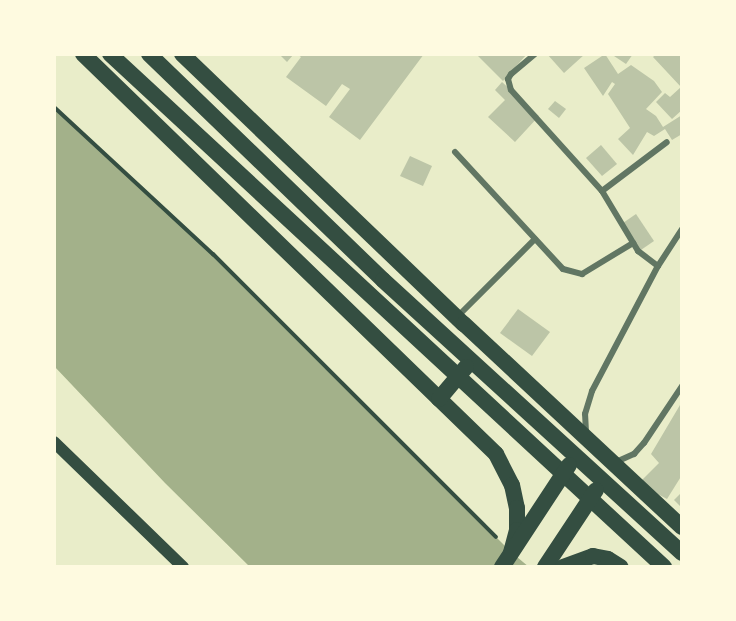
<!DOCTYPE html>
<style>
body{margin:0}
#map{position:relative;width:736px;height:621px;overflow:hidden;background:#e9edc9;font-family:Signika,sans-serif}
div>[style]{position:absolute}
.water>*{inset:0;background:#a3b18a}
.building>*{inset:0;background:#bcc5a7}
.path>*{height:4px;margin:-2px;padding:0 2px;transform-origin:2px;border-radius:2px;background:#344e41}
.minor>*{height:6px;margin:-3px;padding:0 3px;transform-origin:3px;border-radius:3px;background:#617663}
.secondary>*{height:12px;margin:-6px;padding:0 6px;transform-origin:6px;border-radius:6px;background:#344e41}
.trunk>*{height:16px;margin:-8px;padding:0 8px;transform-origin:8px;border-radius:8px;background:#344e41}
span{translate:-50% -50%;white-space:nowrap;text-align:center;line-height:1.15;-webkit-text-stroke:6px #fefae0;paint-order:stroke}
.frame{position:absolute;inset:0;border:56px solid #fefae0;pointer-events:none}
</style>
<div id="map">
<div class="water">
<i style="clip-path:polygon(54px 107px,213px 254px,511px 552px,529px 567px,250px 567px,165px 483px,54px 366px)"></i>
</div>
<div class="building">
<i style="clip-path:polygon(279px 54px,292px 54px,293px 55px,287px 62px)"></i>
<i style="clip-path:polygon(297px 54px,424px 54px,360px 140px,329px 117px,350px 89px,342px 84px,326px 106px,286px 77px,301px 57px)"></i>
<i style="clip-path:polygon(476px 54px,527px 54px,503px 81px)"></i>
<i style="clip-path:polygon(547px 54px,585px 54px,564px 73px)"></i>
<i style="clip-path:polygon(605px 54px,618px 74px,631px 65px,654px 81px,662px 92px,646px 109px,656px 116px,663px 127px,682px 115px,682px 134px,672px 140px,665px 129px,654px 136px,647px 132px,633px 155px,618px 139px,630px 128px,608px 94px,615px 84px,612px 82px,603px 96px,584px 68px)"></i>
<i style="clip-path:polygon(611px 54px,633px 54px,626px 64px)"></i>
<i style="clip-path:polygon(656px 54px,682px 54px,682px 110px,672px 119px,656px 102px,665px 93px,670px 97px,681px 87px,653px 57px)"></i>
<i style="clip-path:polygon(502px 82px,539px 116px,515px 142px,488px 117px,505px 100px,495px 90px)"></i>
<i style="clip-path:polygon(555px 101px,566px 109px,559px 118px,548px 109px)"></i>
<i style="clip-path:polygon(601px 145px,617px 164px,602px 176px,586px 158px)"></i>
<i style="clip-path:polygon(410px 156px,432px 166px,423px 186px,400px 176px)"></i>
<i style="clip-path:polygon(636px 214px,654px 241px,638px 252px,620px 225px)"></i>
<i style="clip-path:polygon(518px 309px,550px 332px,532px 356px,500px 333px)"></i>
<i style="clip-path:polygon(680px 405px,682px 475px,667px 499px,652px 491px,642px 480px,659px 463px,651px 454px)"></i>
<i style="clip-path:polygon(682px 492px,682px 508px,674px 500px)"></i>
</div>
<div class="path">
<i style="left:54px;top:107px;width:217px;rotate:42.8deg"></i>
<i style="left:213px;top:254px;width:400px;rotate:45deg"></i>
</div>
<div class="minor">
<i style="left:535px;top:54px;width:31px;rotate:140deg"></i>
<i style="left:511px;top:74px;width:6px;rotate:121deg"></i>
<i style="left:508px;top:79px;width:11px;rotate:75deg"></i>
<i style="left:511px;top:90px;width:136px;rotate:48deg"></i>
<i style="left:602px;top:191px;width:70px;rotate:59deg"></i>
<i style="left:638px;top:251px;width:25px;rotate:37deg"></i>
<i style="left:455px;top:152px;width:159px;rotate:47.3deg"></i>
<i style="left:563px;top:269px;width:20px;rotate:15deg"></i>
<i style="left:582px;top:274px;width:60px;rotate:-31.3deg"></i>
<i style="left:602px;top:191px;width:81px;rotate:-37deg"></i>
<i style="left:457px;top:317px;width:110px;rotate:-45deg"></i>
<i style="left:586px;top:432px;width:18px;rotate:-93deg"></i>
<i style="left:585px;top:414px;width:24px;rotate:-73deg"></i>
<i style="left:592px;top:391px;width:141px;rotate:-62.2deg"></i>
<i style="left:658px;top:266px;width:44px;rotate:-57deg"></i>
<i style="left:616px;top:462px;width:20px;rotate:-24deg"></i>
<i style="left:634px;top:454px;width:15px;rotate:-48deg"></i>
<i style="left:644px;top:443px;width:69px;rotate:-56.3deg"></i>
</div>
<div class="secondary">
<i style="left:54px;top:442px;width:180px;rotate:44.1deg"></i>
</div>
<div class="trunk">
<i style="left:83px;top:54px;width:575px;rotate:44.08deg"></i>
<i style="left:496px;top:454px;width:35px;rotate:63deg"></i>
<i style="left:512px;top:485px;width:24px;rotate:78deg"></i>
<i style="left:517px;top:508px;width:22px;rotate:90deg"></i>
<i style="left:517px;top:530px;width:23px;rotate:105deg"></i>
<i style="left:110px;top:54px;width:755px;rotate:42.8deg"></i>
<i style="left:149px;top:54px;width:325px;rotate:44deg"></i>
<i style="left:383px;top:280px;width:405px;rotate:42.4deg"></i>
<i style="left:182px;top:54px;width:390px;rotate:43.8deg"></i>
<i style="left:464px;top:324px;width:298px;rotate:43deg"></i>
<i style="left:439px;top:399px;width:42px;rotate:-49.8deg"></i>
<i style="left:502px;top:567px;width:122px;rotate:-56.7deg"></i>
<i style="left:545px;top:567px;width:92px;rotate:-56.5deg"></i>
<i style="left:563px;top:567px;width:32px;rotate:-20deg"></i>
<i style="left:593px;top:556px;width:15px;rotate:11deg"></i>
<i style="left:608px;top:559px;width:15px;rotate:32deg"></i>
</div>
<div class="frame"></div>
</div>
